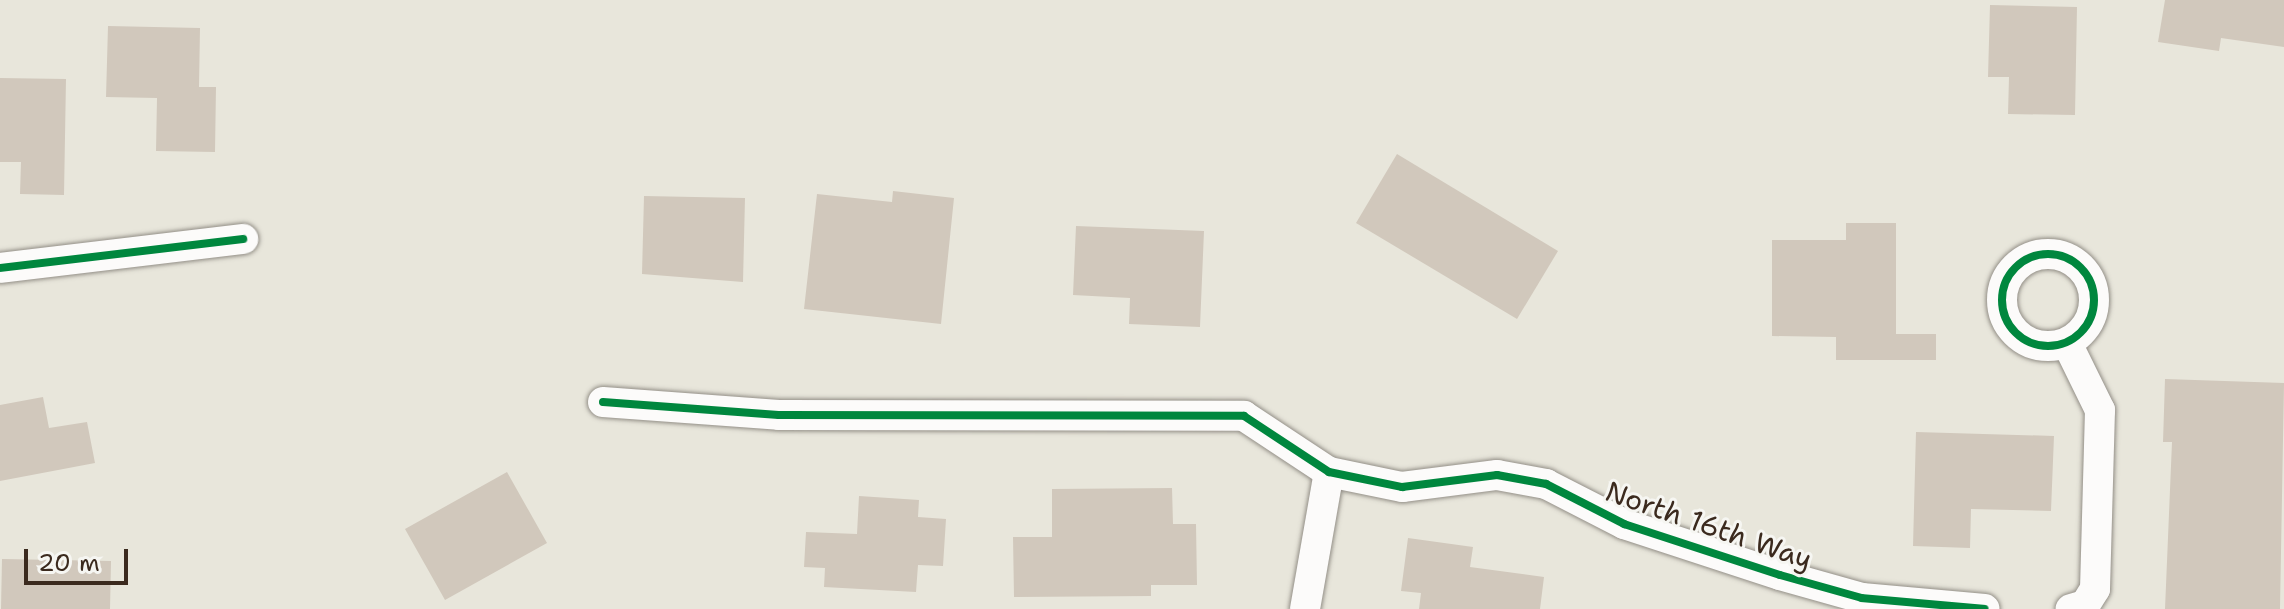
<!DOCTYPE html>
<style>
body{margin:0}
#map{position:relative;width:2284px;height:609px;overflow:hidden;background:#e8e6db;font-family:"Shantell Sans",sans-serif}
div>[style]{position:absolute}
.building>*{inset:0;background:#d1c8bc}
.roads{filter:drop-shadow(0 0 2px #938f87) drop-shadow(0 0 2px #938f87)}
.street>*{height:30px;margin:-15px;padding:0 15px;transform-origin:15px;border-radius:15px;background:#fcfbfa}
.street>.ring{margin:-15px;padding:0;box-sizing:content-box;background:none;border:30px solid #fcfbfa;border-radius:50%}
.cycleway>*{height:8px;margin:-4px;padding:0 4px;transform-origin:4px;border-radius:4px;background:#00873e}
.cycleway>.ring{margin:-4px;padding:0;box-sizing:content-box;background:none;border:8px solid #00873e;border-radius:50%}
span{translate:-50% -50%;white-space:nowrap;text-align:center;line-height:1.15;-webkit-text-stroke:6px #f6f6f2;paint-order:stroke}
.street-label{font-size:28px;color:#3b2a1e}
.scale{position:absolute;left:24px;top:549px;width:104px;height:36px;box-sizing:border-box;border:4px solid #3b2a1e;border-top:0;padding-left:10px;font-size:24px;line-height:28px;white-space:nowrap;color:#3b2a1e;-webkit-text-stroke:6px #f6f6f2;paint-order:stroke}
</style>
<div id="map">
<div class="building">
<i style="clip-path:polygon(2165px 0,2284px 0,2284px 47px,2221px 38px,2219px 51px,2158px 42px)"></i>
<i style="clip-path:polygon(1990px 5px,2077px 7px,2075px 115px,2008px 114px,2009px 77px,1988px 77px)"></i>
<i style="clip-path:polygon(108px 26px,200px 28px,199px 87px,216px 87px,215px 152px,156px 151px,157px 98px,106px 97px)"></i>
<i style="clip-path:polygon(0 78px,66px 79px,64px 195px,20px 194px,21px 162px,0 162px)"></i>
<i style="clip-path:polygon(1397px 154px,1558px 251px,1517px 319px,1356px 223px)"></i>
<i style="clip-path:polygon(893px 191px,954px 198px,941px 324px,804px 309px,817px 194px,892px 202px)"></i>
<i style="clip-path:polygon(644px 196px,745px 198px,743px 282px,642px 274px)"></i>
<i style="clip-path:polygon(1846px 223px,1896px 223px,1896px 334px,1936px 334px,1936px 360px,1836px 360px,1836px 337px,1772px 336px,1772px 240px,1846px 240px)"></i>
<i style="clip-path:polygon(1076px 226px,1204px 231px,1200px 327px,1129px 324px,1130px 298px,1073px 295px)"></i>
<i style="clip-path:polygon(2165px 379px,2284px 383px,2280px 609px,2165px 609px,2172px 442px,2163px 442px)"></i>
<i style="clip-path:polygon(43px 397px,49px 428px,87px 422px,95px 463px,0 481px,0 405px)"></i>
<i style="clip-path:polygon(1916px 432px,2054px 436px,2051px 511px,1971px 509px,1970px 548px,1913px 546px)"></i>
<i style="clip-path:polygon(507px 472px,547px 543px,445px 600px,405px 529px)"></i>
<i style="clip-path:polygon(1172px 488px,1173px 524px,1196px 524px,1197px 585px,1151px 585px,1151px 596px,1014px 597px,1013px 537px,1052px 537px,1052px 489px)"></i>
<i style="clip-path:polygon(859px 496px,919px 500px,918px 517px,946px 519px,943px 566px,918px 565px,916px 592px,824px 587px,825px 568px,804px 567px,806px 532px,857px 534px)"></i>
<i style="clip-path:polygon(1408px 538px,1473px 547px,1470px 567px,1544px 577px,1540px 609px,1419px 609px,1421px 593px,1401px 591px)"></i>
<i style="clip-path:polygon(2px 559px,111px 561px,110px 609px,1px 609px)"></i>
</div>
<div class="roads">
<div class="street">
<i class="ring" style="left:2002px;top:254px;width:62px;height:62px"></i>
<i style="left:0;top:268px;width:245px;rotate:-6.8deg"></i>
<i style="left:2067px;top:343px;width:75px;rotate:63.8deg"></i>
<i style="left:2100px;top:410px;width:179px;rotate:91.6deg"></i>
<i style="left:2095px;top:589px;width:19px;rotate:122deg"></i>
<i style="left:2085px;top:605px;width:15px;rotate:164deg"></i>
<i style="left:603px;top:402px;width:176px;rotate:4.2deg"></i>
<i style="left:779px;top:415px;width:465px;rotate:0.1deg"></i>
<i style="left:1244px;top:416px;width:102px;rotate:33.4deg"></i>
<i style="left:1329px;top:472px;width:75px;rotate:11.6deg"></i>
<i style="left:1402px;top:487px;width:96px;rotate:-7.2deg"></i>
<i style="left:1497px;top:475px;width:50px;rotate:10.4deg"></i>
<i style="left:1546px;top:484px;width:88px;rotate:27.1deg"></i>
<i style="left:1624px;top:524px;width:164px;rotate:18.1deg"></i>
<i style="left:1780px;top:575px;width:85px;rotate:15.7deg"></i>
<i style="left:1862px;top:598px;width:123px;rotate:5.1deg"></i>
<i style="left:1305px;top:609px;width:139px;rotate:-80.1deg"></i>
</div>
</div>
<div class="cycleway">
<i class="ring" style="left:2002px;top:254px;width:84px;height:84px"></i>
<i style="left:0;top:268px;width:245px;rotate:-6.8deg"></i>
<i style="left:603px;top:402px;width:176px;rotate:4.2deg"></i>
<i style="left:779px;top:415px;width:465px;rotate:0.1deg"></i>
<i style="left:1244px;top:416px;width:102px;rotate:33.4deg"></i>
<i style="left:1329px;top:472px;width:75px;rotate:11.6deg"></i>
<i style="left:1402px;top:487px;width:96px;rotate:-7.2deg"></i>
<i style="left:1497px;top:475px;width:50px;rotate:10.4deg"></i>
<i style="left:1546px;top:484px;width:88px;rotate:27.1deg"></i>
<i style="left:1624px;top:524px;width:164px;rotate:18.1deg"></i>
<i style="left:1780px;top:575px;width:85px;rotate:15.7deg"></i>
<i style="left:1862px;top:598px;width:123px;rotate:5.1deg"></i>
</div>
<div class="street-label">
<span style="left:1709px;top:525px;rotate:19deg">North 16th Way</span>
</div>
<div class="scale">20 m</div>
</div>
